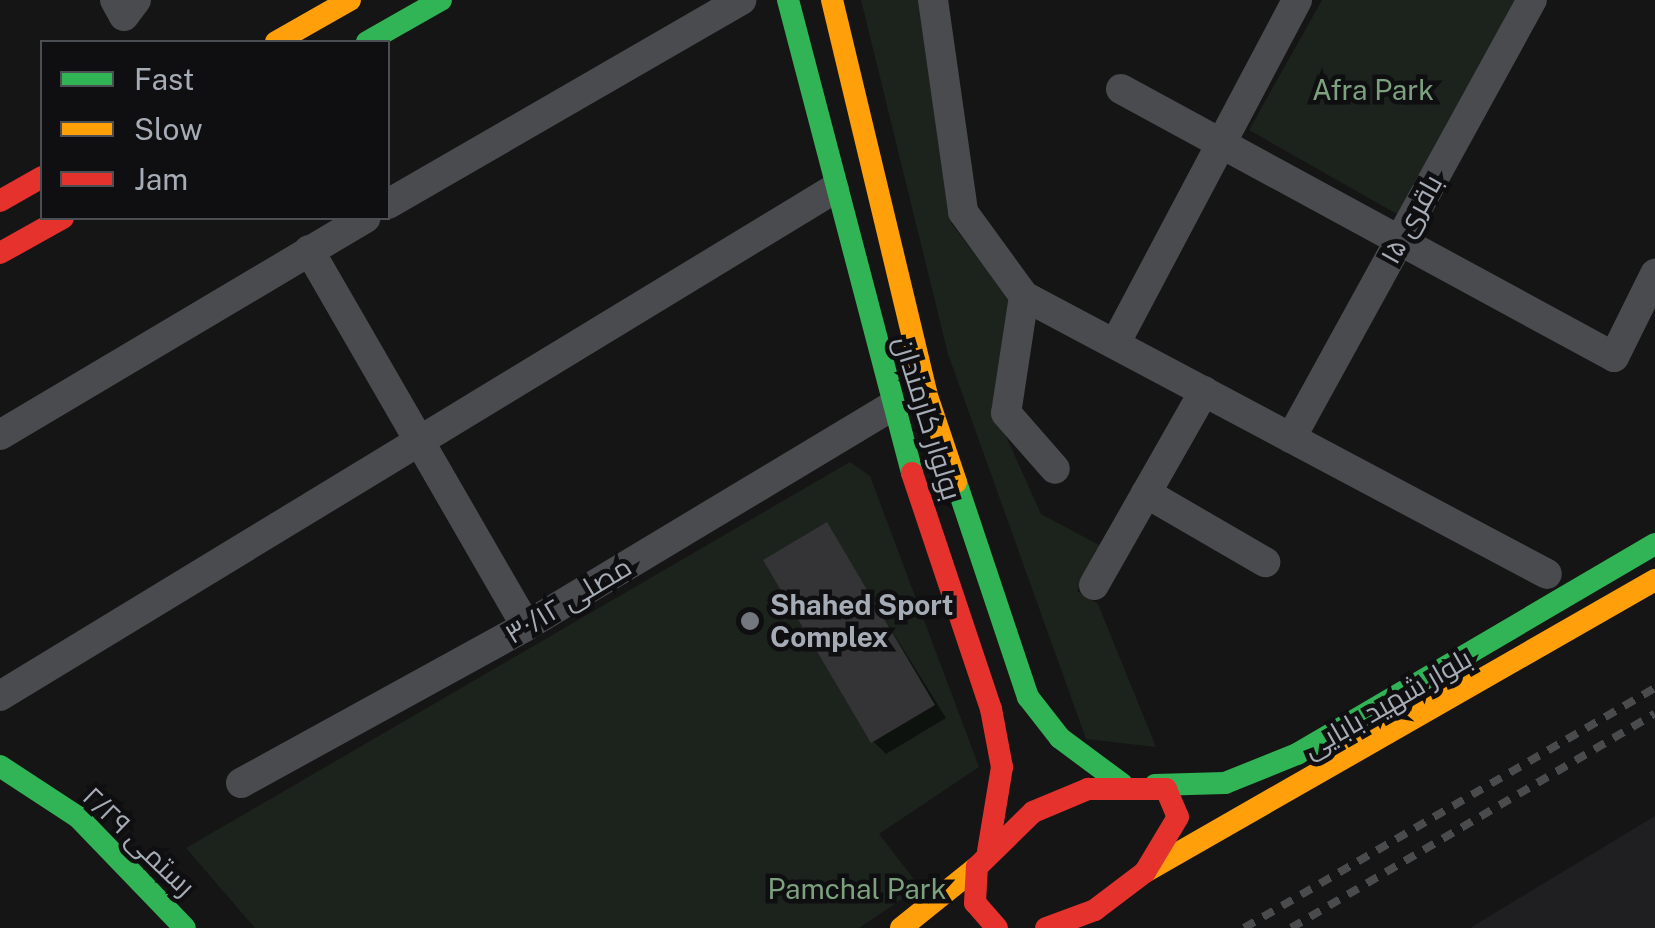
<!DOCTYPE html>
<meta charset="utf-8">
<style>
body{margin:0}
#map{position:relative;width:1655px;height:928px;overflow:hidden;background:#151515;font-family:"Public Sans",Cairo,sans-serif}
div>[style]{position:absolute}
.built>*{inset:0;background:#1f1f21}
.green>*{inset:0;background:#1c221c}
.shadow>*{inset:0;background:#0007}
.building>*{inset:0;background:#343436}
.street>*{height:30px;margin:-15px;padding:0 15px;transform-origin:15px;border-radius:15px;background:#494b4e}
.fast>*{height:22px;margin:-11px;padding:0 11px;transform-origin:11px;border-radius:11px;background:#30b455}
.slow>*{height:22px;margin:-11px;padding:0 11px;transform-origin:11px;border-radius:11px;background:#ff9f0a}
.jam>*{height:22px;margin:-11px;padding:0 11px;transform-origin:11px;border-radius:11px;background:#e5322d}
.rail>*{height:8px;margin-top:-4px;transform-origin:0;background:repeating-linear-gradient(90deg,#494b4d 0 12px,transparent 0 22px)}
.dots>*{width:28px;height:28px;translate:-50% -50%;box-sizing:border-box;border:5px solid #0f0f11;border-radius:50%}
span{translate:-50% -50%;white-space:nowrap;text-align:center;line-height:1.15;-webkit-text-stroke:9px #0f0f11;paint-order:stroke}
.park-label{font-size:28px;color:#7da17f}
.street-label{font-size:28px;color:#a6acb6}
.poi-label{font-size:28px;color:#a6acb6;font-weight:700}
.left{translate:0 -50%;text-align:left}
.legend{position:absolute;left:40px;top:40px;width:350px;height:180px;box-sizing:border-box;background:#0f0f11;border:2px solid #4b4e53;margin:0;padding:12px 18px;list-style:none;font-size:30px;color:#a6acb6}
.legend li{display:flex;align-items:center;gap:20px;height:50px}
.legend b{width:50px;border:2px solid #4b4e53}
</style>
<div id="map">
<div class="built">
<i style="clip-path:polygon(1655px 816px,1655px 928px,1470px 928px)"></i>
</div>
<div class="green">
<i style="clip-path:polygon(861px 0,922px 0,951px 223px,1009px 299px,997px 416px,1041px 514px,1101px 546px,1077px 591px,1098px 604px,1156px 747px,1086px 739px,948px 354px)"></i>
<i style="clip-path:polygon(1322px 0,1524px 0,1402px 217px,1249px 130px)"></i>
<i style="clip-path:polygon(850px 462px,870px 476px,979px 767px,879px 834px,920px 887px,859px 928px,255px 928px,186px 848px)"></i>
</div>
<div class="shadow">
<i style="clip-path:polygon(826px 525px,946px 718px,886px 754px,873px 741px)"></i>
</div>
<div class="building">
<i style="clip-path:polygon(827px 522px,935px 705px,871px 743px,763px 560px)"></i>
</div>
<div class="street">
<i style="left:115px;top:0;width:18px;rotate:61deg"></i>
<i style="left:124px;top:16px;width:20px;rotate:-53deg"></i>
<i style="left:933px;top:0;width:214px;rotate:81.9deg"></i>
<i style="left:963px;top:212px;width:104px;rotate:54deg"></i>
<i style="left:1024px;top:296px;width:118px;rotate:98.7deg"></i>
<i style="left:1006px;top:413px;width:74px;rotate:48.8deg"></i>
<i style="left:1121px;top:89px;width:561px;rotate:28.53deg"></i>
<i style="left:1614px;top:357px;width:93px;rotate:-63.7deg"></i>
<i style="left:388px;top:204px;width:408px;rotate:-30deg"></i>
<i style="left:309px;top:250px;width:434px;rotate:60deg"></i>
<i style="left:1024px;top:296px;width:592px;rotate:27.99deg"></i>
<i style="left:1115px;top:344px;width:389px;rotate:-62.1deg"></i>
<i style="left:0;top:435px;width:425px;rotate:-30.7deg"></i>
<i style="left:1291px;top:438px;width:500px;rotate:-61.2deg"></i>
<i style="left:1146px;top:493px;width:138px;rotate:30.1deg"></i>
<i style="left:1094px;top:585px;width:223px;rotate:-60.4deg"></i>
<i style="left:0;top:696px;width:976px;rotate:-31.3deg"></i>
<i style="left:241px;top:783px;width:325px;rotate:-28.8deg"></i>
<i style="left:526px;top:626px;width:425px;rotate:-31deg"></i>
</div>
<div class="fast">
<i style="left:788px;top:0;width:489px;rotate:75.3deg"></i>
<i style="left:367px;top:42px;width:85px;rotate:-29.6deg"></i>
<i style="left:956px;top:482px;width:227px;rotate:71.5deg"></i>
<i style="left:1028px;top:697px;width:52px;rotate:52deg"></i>
<i style="left:1060px;top:738px;width:77px;rotate:36.6deg"></i>
<i style="left:0;top:766px;width:93px;rotate:33.2deg"></i>
<i style="left:78px;top:817px;width:154px;rotate:46.1deg"></i>
<i style="left:1155px;top:785px;width:70px;rotate:-1.6deg"></i>
<i style="left:1225px;top:783px;width:78px;rotate:-21.9deg"></i>
<i style="left:1297px;top:754px;width:415px;rotate:-30.4deg"></i>
</div>
<div class="slow">
<i style="left:832px;top:0;width:404px;rotate:76.5deg"></i>
<i style="left:926px;top:393px;width:94px;rotate:71.4deg"></i>
<i style="left:276px;top:42px;width:85px;rotate:-29.6deg"></i>
<i style="left:1145px;top:872px;width:588px;rotate:-29.79deg"></i>
<i style="left:901px;top:928px;width:97px;rotate:-38.8deg"></i>
</div>
<div class="jam">
<i style="left:0;top:201px;width:48px;rotate:-29.7deg"></i>
<i style="left:0;top:253px;width:72px;rotate:-29.1deg"></i>
<i style="left:912px;top:473px;width:249px;rotate:71.5deg"></i>
<i style="left:991px;top:709px;width:59px;rotate:79.3deg"></i>
<i style="left:1002px;top:767px;width:86px;rotate:99.4deg"></i>
<i style="left:997px;top:928px;width:33px;rotate:-131deg"></i>
<i style="left:975px;top:903px;width:36px;rotate:-87deg"></i>
<i style="left:977px;top:867px;width:78px;rotate:-44.5deg"></i>
<i style="left:1033px;top:812px;width:60px;rotate:-22.7deg"></i>
<i style="left:1088px;top:789px;width:78px"></i>
<i style="left:1166px;top:789px;width:30px;rotate:67deg"></i>
<i style="left:1178px;top:817px;width:64px;rotate:121deg"></i>
<i style="left:1145px;top:872px;width:63px;rotate:142.8deg"></i>
<i style="left:1095px;top:910px;width:52px;rotate:159.8deg"></i>
</div>
<div class="rail">
<i style="left:1244px;top:928px;width:476px;rotate:-30.3deg"></i>
<i style="left:1291px;top:928px;width:422px;rotate:-30.5deg"></i>
</div>
<div class="dots">
<i style="left:750px;top:621px;background:#73777e"></i>
</div>
<div class="park-label">
<span style="left:1373px;top:90px">Afra Park</span>
<span style="left:857px;top:889px">Pamchal Park</span>
</div>
<div class="street-label">
<span style="left:1411px;top:219px;rotate:-61deg">باقری ۱۵</span>
<span style="left:928px;top:418px;rotate:73deg">بولوار کارمندان</span>
<span style="left:568px;top:600px;rotate:-31deg">مصلی ۳۰/۱۲</span>
<span style="left:1387px;top:703px;rotate:-30deg">بلوار شهید بابایی</span>
<span style="left:139px;top:841px;rotate:44deg">رستمی ۲/۲۹</span>
</div>
<div class="poi-label">
<span class="left" style="left:770px;top:621px">Shahed Sport<br>Complex</span>
</div>
<ul class="legend">
<li><b style="height:12px;background:#30b455"></b>Fast</li>
<li><b style="height:12px;background:#ff9f0a"></b>Slow</li>
<li><b style="height:12px;background:#e5322d"></b>Jam</li>
</ul>
</div>
